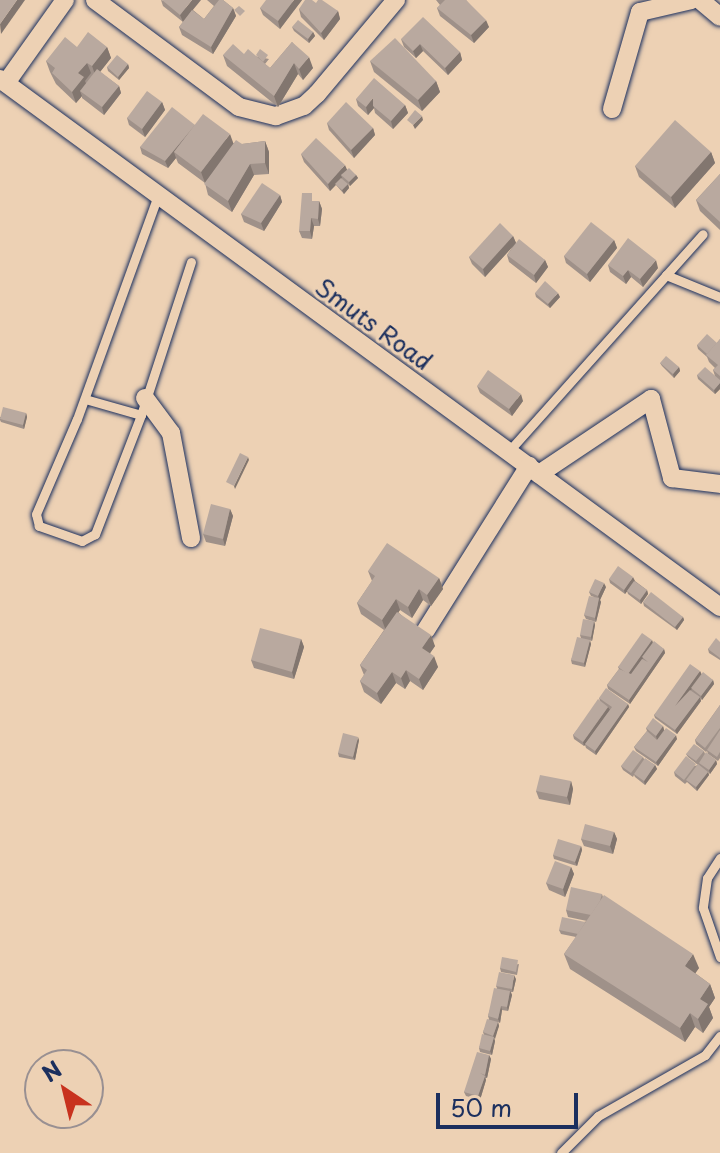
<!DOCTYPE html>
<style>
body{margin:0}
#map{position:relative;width:720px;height:1153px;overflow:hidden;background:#edd1b4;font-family:"Playpen Sans",sans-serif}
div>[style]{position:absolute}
.roads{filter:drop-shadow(0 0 2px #1b2f5e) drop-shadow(0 0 2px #1b2f5e)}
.lane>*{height:9px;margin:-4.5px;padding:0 4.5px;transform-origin:4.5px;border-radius:4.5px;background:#edd1b4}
.street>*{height:18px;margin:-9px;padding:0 9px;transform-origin:9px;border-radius:9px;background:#edd1b4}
.wall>*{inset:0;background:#9f9189}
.shaded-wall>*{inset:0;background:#82766f}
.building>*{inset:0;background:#b9a99f}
span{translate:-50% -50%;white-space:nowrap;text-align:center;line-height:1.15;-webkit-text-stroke:6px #edd1b4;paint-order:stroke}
.street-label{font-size:24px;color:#1b2f5e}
.north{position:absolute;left:24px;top:1049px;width:80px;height:80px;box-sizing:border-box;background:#edd1b4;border:2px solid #999092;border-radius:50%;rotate:325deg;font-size:22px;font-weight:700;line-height:32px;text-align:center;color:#1b2f5e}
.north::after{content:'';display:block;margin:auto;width:28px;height:36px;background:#c8321e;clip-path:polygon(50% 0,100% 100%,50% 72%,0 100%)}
.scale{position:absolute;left:436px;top:1093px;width:142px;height:36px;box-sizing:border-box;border:4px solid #1b2f5e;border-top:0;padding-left:10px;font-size:24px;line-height:28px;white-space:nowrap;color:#1b2f5e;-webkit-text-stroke:6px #edd1b4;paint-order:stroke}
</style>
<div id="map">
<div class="roads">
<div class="lane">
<i style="left:666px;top:275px;width:58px;rotate:22.2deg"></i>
<i style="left:85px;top:399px;width:58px;rotate:15.9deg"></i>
<i style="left:141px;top:415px;width:161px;rotate:-71.9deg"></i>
<i style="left:141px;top:415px;width:128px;rotate:111.1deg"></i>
<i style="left:95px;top:534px;width:15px;rotate:152deg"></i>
<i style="left:82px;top:541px;width:46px;rotate:-160.8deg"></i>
<i style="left:39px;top:526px;width:12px;rotate:-104deg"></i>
<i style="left:36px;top:514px;width:103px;rotate:-66.7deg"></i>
<i style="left:77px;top:419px;width:238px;rotate:-70.1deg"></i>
<i style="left:508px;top:452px;width:292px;rotate:-48.2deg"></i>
<i style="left:720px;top:858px;width:24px;rotate:123deg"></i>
<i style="left:707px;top:878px;width:30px;rotate:98deg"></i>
<i style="left:703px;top:908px;width:52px;rotate:70.9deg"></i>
<i style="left:561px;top:1153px;width:52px;rotate:-45deg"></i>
<i style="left:598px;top:1116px;width:123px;rotate:-29.7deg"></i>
<i style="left:705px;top:1055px;width:24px;rotate:-52deg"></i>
</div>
<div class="street">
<i style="left:95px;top:0;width:179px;rotate:36.6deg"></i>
<i style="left:239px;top:107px;width:38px;rotate:14deg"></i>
<i style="left:276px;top:116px;width:30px;rotate:-20deg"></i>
<i style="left:304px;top:106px;width:18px;rotate:-43deg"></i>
<i style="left:317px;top:94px;width:123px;rotate:-50deg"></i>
<i style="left:700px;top:0;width:26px;rotate:40deg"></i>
<i style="left:0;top:79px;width:893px;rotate:36.25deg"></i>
<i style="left:6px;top:83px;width:102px;rotate:-54.6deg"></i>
<i style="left:612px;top:109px;width:101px;rotate:-73.9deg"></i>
<i style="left:640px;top:12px;width:53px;rotate:-13deg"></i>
<i style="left:145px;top:398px;width:44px;rotate:53.4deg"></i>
<i style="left:171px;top:433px;width:107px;rotate:79.2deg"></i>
<i style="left:539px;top:474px;width:135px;rotate:-33.8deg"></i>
<i style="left:651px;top:399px;width:82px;rotate:75.1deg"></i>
<i style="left:672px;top:478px;width:48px;rotate:7.1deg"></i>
<i style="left:426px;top:630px;width:194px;rotate:-57.9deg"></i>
</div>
</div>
<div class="wall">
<i style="clip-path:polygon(161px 0,193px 10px,204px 19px,214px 6px,207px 0,223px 0,233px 8px,236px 16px,213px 54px,182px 35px,179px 27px,183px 22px,163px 6px)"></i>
<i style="clip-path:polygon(302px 0,280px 29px,263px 15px,260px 8px)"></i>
<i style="clip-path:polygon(436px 0,466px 0,489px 27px,474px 43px,440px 16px,437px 8px,440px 5px)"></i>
<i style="clip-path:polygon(316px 3px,338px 11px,340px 19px,324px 40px,301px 17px,299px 9px)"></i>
<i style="clip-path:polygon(292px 27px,313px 32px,315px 36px,309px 43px,294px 31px)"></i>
<i style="clip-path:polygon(401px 39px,460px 52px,462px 60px,448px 75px,423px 51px,416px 58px,404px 47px)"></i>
<i style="clip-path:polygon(292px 42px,313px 68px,303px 80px,298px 74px,278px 107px,227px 66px,223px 55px,244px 54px,269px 59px,265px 64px,270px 68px)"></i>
<i style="clip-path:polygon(77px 47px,107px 47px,111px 58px,100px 72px,119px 86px,121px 93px,104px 115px,82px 98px,82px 96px,76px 103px,56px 84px,50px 72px,46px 61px)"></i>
<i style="clip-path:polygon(370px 61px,436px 81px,440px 92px,422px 111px,374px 72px)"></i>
<i style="clip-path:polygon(128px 64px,129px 68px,119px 80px,108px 71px,107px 67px)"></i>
<i style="clip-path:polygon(356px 99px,405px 105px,408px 113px,393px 129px,375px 113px,374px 108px,368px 115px,358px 106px)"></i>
<i style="clip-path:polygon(162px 102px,165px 110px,145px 137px,129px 125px,127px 118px)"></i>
<i style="clip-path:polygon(327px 123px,373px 128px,375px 135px,354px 158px,329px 130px)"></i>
<i style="clip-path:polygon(195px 125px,233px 143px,242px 144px,265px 141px,269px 152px,269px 174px,254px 175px,232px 212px,208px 195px,205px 183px,178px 163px,176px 158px,168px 168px,142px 154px,140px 147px)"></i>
<i style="clip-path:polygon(711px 152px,715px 163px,675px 208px,639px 177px,635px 166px)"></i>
<i style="clip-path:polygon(301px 154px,347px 170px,356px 175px,358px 178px,350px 186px,348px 184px,349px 188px,344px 194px,336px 185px,330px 191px,304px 162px)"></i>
<i style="clip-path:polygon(720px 174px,720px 230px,700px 211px,696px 200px)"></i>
<i style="clip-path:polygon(280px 195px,282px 202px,264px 231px,244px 222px,241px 214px)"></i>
<i style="clip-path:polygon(315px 201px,319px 201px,322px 209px,320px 226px,314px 226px,312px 239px,302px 238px,299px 231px)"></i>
<i style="clip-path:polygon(513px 236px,516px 243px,545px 260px,548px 267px,536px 283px,509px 262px,507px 255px,513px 246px,485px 277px,472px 264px,469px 257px)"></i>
<i style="clip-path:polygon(614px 240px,617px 248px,590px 282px,566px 263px,564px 256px)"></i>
<i style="clip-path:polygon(608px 265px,658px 268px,643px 287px,631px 277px,626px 284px,610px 272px)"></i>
<i style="clip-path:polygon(535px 293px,560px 297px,550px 308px,536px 297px)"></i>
<i style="clip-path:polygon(720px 339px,720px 389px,715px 394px,698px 379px,697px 375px,715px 376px,713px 370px,715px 368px,709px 362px,707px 357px,698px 349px,697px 345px,717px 343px)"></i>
<i style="clip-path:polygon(660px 363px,679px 367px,680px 371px,674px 378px,662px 366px)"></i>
<i style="clip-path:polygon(477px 386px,523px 401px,512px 416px,480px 393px)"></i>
<i style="clip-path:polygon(26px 413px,27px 417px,24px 429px,1px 422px,0 420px,0 417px)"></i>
<i style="clip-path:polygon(230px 509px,233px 516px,225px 546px,206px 542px,203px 534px)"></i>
<i style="clip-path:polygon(368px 571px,439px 578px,443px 589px,431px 606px,423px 600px,412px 618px,400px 610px,398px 612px,435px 646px,430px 653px,438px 667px,423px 690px,410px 681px,405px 689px,396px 683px,381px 704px,364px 692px,360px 681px,364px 675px,360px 665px,384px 630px,361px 614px,357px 603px,372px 581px)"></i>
<i style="clip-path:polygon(609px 579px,635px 581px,647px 590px,648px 594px,641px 604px,628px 594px,627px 591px,625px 594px,610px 583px)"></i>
<i style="clip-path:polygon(606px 587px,600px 600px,601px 602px,596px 622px,586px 619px,584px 615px,594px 597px,591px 596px,589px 592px)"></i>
<i style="clip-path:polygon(643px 602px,683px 617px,684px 620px,677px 630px,644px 606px)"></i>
<i style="clip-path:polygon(594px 621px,595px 625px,592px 641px,589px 640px,591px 644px,585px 667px,572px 664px,571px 660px,581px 638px,580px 635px)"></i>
<i style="clip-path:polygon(301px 639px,304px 647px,294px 679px,254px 668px,251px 660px)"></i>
<i style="clip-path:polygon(652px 640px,653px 643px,664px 649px,665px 653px,630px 704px,608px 689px,607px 685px,619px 669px,618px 667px)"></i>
<i style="clip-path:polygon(720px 642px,720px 660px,709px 653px,708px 649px)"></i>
<i style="clip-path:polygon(700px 671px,701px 674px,713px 680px,714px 684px,702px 700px,700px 698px,701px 701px,677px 734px,655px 718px,654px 715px)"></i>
<i style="clip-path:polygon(599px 698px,628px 704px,629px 707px,596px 755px,586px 748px,585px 745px,584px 746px,574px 739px,573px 735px,600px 701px)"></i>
<i style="clip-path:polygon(720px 705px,720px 758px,718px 761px,708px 754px,707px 751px,706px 752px,696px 744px,695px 740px)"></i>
<i style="clip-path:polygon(663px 726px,664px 730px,677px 739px,658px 766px,636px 751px,634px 747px,647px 731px,646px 728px)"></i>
<i style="clip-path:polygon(359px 740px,355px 760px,339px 757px,338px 753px)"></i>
<i style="clip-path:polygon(704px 751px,705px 754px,716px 760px,717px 764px,710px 774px,708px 772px,709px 775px,697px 791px,687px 782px,685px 784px,675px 776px,674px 772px,698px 765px,688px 757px,686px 754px)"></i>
<i style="clip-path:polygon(643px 757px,644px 759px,655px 765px,657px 769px,645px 785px,635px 777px,634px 775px,633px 777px,623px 770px,621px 766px)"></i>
<i style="clip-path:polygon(571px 781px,573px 789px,570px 805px,539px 799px,536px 791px)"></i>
<i style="clip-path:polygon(614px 832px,617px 839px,613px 854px,584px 846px,581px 839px)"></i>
<i style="clip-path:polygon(581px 846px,582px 850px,577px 866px,554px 859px,553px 855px)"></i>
<i style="clip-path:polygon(571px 867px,574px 874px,565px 897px,549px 890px,546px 883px)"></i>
<i style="clip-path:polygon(602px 894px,603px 897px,699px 968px,695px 973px,710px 984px,715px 998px,709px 1007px,713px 1018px,703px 1033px,695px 1027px,685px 1042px,570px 969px,564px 954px,576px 937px,561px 934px,559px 930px,587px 921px,568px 917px,566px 910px)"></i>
<i style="clip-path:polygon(519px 964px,517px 975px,501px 972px,500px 968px)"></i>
<i style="clip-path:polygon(516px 979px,513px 992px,511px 992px,512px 995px,508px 1011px,502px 1010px,500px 1023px,498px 1022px,499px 1026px,494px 1039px,495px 1041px,492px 1055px,480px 1052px,479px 1048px,484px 1035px,483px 1032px,489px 1019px,488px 1016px,497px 988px,496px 986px)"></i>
<i style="clip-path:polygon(489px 1055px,491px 1059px,487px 1078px,485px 1078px,486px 1080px,480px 1100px,466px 1096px,464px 1092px)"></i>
</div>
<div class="shaded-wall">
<i style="clip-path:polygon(17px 0,25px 0,1px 34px,0 24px)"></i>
<i style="clip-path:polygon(192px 0,201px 0,183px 22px,180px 15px)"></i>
<i style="clip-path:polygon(294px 0,302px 0,280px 29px,278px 21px)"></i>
<i style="clip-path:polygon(233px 8px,236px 16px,213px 54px,211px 47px)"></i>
<i style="clip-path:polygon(338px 11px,340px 19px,324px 40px,321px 33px)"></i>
<i style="clip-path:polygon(486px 20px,489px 27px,474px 43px,471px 35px)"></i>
<i style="clip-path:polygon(313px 32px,315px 36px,309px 43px,308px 39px)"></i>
<i style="clip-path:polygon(420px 44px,423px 51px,416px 58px,413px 51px)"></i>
<i style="clip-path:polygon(107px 47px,111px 58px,96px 77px,92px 66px)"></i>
<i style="clip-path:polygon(460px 52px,462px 60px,448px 75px,445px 68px)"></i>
<i style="clip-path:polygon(309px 57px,313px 68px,303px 80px,299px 69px)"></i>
<i style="clip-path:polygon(87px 63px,91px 73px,85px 81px,88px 88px,80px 91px,82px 96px,76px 103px,72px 92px,78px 73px)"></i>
<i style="clip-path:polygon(294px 63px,298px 74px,278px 107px,274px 96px)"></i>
<i style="clip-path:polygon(128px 64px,129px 68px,119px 80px,118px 77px)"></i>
<i style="clip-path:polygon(436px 81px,440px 92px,422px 111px,418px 100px)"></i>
<i style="clip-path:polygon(119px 86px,121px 93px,104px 115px,102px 107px)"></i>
<i style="clip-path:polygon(373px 98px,374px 108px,368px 115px,366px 107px)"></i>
<i style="clip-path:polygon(162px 102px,165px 110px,145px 137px,142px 129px)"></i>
<i style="clip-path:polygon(405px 105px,408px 113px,393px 129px,391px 121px)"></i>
<i style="clip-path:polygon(422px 116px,423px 120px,415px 129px,413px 125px)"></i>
<i style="clip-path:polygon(195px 125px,174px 152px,176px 158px,168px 168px,165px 161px)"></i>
<i style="clip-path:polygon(373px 128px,375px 135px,354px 158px,351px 150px)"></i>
<i style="clip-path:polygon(230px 134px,234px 145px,205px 183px,201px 172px)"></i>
<i style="clip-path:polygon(265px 141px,269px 152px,269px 174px,265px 163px)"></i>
<i style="clip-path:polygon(711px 152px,715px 163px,675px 208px,671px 197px)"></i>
<i style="clip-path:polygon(250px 164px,254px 175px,232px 212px,228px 201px)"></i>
<i style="clip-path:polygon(345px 165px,348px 172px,341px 175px,342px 178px,330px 191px,328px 184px)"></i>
<i style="clip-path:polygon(356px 175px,358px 178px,350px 186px,349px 182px)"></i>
<i style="clip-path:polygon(348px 184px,349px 188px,344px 194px,342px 190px)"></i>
<i style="clip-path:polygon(280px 195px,282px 202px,264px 231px,261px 223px)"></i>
<i style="clip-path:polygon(319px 201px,322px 209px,320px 226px,318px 219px)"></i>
<i style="clip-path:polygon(311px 218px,314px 226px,312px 239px,310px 231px)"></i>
<i style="clip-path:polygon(513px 236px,516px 243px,485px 277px,483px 269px)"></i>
<i style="clip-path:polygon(614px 240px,617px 248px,590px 282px,587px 274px)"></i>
<i style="clip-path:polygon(545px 260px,548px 267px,536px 283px,534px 275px)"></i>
<i style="clip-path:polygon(656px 260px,658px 268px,643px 287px,640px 279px)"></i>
<i style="clip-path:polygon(628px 270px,631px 277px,626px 284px,623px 276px)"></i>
<i style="clip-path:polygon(558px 293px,560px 297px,550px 308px,548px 304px)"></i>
<i style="clip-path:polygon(679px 367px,680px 371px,674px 378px,673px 374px)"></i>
<i style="clip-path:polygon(720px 383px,720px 389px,715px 394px,714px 390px)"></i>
<i style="clip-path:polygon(521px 394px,523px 401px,512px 416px,509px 409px)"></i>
<i style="clip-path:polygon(26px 413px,27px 417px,24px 429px,23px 425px)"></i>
<i style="clip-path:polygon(248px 457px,249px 460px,235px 489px,234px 486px)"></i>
<i style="clip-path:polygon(230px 509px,233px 516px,225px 546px,223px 539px)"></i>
<i style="clip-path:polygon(633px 577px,635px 581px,625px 594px,624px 590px)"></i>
<i style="clip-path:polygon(439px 578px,443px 589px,431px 606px,427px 595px)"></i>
<i style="clip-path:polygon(604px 583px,606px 587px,600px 600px,601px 602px,596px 622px,595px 618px,599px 598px,598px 596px)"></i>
<i style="clip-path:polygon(419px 589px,423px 600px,412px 618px,408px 607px)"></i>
<i style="clip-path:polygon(647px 590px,648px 594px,641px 604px,640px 600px)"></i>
<i style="clip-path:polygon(396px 599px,400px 610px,386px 631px,382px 620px)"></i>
<i style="clip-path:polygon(683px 617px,684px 620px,677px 630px,675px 627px)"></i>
<i style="clip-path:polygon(594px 621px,595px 625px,592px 641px,591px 637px)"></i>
<i style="clip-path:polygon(431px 635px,435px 646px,426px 659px,422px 648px)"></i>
<i style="clip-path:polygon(301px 639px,304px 647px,294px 679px,292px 672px)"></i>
<i style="clip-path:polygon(590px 640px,591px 644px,585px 667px,584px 663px)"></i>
<i style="clip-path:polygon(652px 640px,653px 644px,629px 678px,628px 674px)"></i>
<i style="clip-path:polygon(664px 649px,665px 653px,630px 704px,629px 700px)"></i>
<i style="clip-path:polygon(434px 656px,438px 667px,423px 690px,419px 679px)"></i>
<i style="clip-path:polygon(406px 670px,410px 681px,405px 689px,401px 678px)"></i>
<i style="clip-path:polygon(700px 671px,702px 675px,677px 709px,675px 706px)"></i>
<i style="clip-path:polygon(392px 672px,396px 683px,381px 704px,377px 693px)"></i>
<i style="clip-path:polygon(713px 680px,714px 684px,702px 700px,701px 696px)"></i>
<i style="clip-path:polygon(700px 697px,701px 701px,677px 734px,675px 730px)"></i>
<i style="clip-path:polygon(628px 704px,629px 707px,596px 755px,595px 751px)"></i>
<i style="clip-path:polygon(608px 707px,610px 710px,584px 746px,583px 742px)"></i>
<i style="clip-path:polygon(663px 726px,664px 730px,657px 740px,656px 736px)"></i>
<i style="clip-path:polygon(676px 735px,677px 739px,658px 766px,656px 762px)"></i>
<i style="clip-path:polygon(358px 737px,359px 740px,355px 760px,353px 757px)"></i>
<i style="clip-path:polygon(716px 760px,717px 764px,710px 774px,709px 770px)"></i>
<i style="clip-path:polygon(655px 765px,657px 769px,645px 785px,644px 781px)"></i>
<i style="clip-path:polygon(708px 772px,709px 775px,697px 791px,696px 787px)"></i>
<i style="clip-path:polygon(571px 781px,573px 789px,570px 805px,567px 797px)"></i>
<i style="clip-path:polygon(614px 832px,617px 839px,613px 854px,610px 846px)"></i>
<i style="clip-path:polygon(581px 846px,582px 850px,577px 866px,575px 862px)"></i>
<i style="clip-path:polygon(571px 867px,574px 874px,565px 897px,563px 889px)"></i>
<i style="clip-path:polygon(693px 954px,699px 968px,690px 981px,685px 966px)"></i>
<i style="clip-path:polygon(514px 975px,516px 979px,513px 992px,512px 989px)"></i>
<i style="clip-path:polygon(710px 984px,715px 998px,709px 1007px,713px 1018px,703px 1033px,698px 1019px,700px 999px)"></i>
<i style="clip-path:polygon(510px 991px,512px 995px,508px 1011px,507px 1007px)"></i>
<i style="clip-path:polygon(501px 1006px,502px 1010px,500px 1023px,498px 1019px)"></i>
<i style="clip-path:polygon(690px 1013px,695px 1027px,685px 1042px,680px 1028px)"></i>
<i style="clip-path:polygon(498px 1022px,499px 1026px,495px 1039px,493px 1036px)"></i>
<i style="clip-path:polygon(494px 1037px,495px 1041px,492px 1055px,490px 1051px)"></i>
<i style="clip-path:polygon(489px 1055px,491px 1059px,487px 1078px,485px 1075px)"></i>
<i style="clip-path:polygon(485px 1076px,486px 1080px,480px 1100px,478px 1096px)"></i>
</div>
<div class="building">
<i style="clip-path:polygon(0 0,17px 0,0 24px)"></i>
<i style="clip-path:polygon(162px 0,192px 0,180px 15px)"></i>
<i style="clip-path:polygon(219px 0,223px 0,233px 8px,211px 47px,179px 27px,192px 10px,204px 19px)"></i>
<i style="clip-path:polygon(266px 0,294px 0,278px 21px,260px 8px)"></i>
<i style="clip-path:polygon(305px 0,312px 0,316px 3px,318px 0,322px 0,338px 11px,321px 33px,299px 9px)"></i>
<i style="clip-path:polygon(445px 0,466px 0,486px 20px,471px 35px,437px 8px)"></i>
<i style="clip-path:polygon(239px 6px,245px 11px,240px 16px,234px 10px)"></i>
<i style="clip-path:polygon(423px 17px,460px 52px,445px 68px,420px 44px,413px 51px,401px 39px)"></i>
<i style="clip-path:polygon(298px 20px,313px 32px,308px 39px,292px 27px)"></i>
<i style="clip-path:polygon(88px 32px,107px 47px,92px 66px,87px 63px,78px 73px,84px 77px,72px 92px,52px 73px,55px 68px,46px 61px,65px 37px,77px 47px)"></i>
<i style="clip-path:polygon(395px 38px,436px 81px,418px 100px,370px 61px)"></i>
<i style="clip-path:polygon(292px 42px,309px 57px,299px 69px,294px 63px,274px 96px,223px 55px,233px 44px,244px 54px,248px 49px,270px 68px)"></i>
<i style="clip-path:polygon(260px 49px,268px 55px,263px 62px,256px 55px)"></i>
<i style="clip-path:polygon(117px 55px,128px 64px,118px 77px,107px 67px)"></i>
<i style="clip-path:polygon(97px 69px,119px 86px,102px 107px,80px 91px)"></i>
<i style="clip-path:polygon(374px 78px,405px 105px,391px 121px,373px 106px,373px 98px,366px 107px,356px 99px)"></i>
<i style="clip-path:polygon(147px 91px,162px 102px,142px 129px,127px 118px)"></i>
<i style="clip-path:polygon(346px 102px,373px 128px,351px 150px,327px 123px)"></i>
<i style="clip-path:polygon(172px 107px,195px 125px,165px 161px,140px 147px)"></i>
<i style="clip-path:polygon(415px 110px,422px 116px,413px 125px,407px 120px)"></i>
<i style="clip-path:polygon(203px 114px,230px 134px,201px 172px,174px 152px)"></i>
<i style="clip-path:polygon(675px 120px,711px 152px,671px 197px,635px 166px)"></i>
<i style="clip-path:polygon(316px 138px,345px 165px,328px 184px,301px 154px)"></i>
<i style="clip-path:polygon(236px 140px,242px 144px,265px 141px,265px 163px,250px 164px,228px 201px,204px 184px)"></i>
<i style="clip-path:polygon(349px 168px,356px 175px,349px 182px,341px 175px)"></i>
<i style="clip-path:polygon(720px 174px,720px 222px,696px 200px)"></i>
<i style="clip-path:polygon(341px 178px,348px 184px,342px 190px,335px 184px)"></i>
<i style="clip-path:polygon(262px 183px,280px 195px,261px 223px,241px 214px)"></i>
<i style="clip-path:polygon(302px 193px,312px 193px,312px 201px,319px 201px,318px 219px,311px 218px,310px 231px,299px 231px)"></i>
<i style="clip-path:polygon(591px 222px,614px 240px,587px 274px,564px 256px)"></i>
<i style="clip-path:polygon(500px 223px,513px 236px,483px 269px,469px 257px)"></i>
<i style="clip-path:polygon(628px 238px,656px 260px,640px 279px,628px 270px,623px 276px,608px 265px)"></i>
<i style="clip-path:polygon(519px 239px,545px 260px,534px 275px,507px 255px)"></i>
<i style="clip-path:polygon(545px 281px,558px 293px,548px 304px,535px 293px)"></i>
<i style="clip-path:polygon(707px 334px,717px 343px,707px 354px,697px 345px)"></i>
<i style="clip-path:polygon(720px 339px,720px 376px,713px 370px,718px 365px,706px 355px)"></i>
<i style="clip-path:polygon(666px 356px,679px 367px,673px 374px,660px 363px)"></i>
<i style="clip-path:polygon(705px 367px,720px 380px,720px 383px,714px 390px,697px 375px)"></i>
<i style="clip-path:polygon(488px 370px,521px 394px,509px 409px,477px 386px)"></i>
<i style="clip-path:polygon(3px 407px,26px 413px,23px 425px,0 419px)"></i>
<i style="clip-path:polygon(240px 453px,248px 457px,234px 486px,226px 482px)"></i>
<i style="clip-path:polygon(211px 504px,230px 509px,223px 539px,203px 534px)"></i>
<i style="clip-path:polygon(387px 543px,439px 578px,427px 595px,419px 589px,408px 607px,396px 599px,382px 620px,357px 603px,375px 576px,368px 571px)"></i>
<i style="clip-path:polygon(618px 566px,633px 577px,624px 590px,609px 579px)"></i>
<i style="clip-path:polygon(595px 579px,604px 583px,598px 596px,589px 592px)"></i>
<i style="clip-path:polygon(634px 581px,647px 590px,640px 600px,627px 591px)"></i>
<i style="clip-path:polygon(651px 592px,683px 617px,675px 627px,643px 602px)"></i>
<i style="clip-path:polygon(589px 596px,599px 598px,595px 618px,584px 615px)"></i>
<i style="clip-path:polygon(397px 612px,431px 635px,422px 648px,434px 656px,419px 679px,406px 670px,401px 678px,392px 672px,377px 693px,360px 681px,367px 670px,360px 665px)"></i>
<i style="clip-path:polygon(583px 619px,594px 621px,591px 637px,580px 635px)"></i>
<i style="clip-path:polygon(260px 628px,301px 639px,292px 672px,251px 660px)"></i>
<i style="clip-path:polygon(642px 633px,652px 640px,628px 674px,618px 667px)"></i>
<i style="clip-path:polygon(577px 637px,590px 640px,584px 663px,571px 660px)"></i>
<i style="clip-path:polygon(716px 638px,720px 642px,720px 658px,708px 649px)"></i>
<i style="clip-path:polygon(654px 641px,664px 649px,629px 700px,607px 685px,619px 669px,631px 674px,642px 659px,648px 662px,642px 657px)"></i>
<i style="clip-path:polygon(690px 664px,700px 671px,675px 706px,690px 690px,700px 697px,675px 730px,654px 715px)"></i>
<i style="clip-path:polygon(703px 672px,713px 680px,701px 696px,691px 688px)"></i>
<i style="clip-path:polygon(606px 688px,628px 704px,595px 751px,585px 744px,612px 707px,599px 698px)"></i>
<i style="clip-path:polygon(598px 699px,608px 707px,583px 742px,573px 735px)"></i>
<i style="clip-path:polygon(720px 705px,720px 728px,705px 748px,695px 740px)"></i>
<i style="clip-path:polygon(653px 718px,663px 726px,656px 736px,646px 728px)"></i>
<i style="clip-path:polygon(666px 728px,676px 735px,656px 762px,634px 747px,647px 731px,657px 740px)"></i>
<i style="clip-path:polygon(720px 730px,720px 752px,717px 757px,707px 750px)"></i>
<i style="clip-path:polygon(343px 733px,358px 737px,353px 757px,338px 753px)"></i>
<i style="clip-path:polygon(694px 744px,704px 751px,696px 761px,686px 754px)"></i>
<i style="clip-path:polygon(633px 750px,643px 757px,631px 773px,621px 766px)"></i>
<i style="clip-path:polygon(706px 752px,716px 760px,709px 770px,699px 763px)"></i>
<i style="clip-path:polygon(686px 756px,696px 764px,684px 780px,674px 772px)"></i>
<i style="clip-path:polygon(645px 758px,655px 765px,644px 781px,634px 774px)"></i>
<i style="clip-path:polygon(698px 764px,708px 772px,696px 787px,686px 780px)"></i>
<i style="clip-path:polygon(540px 775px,571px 781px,567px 797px,536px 791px)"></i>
<i style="clip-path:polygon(585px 824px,614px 832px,610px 846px,581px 839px)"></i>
<i style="clip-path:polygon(558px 839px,581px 846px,575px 862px,553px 855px)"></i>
<i style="clip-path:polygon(555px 861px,571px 867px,563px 889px,546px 883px)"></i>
<i style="clip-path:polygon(571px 887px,602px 894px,600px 901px,591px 915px,566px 910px)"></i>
<i style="clip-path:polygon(604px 895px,693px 954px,685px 966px,710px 984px,700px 999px,708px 1004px,698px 1019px,690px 1013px,680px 1028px,564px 954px)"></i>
<i style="clip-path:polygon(562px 917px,585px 922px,585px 923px,578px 934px,559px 930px)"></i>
<i style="clip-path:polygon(502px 957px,518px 960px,516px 972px,500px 968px)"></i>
<i style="clip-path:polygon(499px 972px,514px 975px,512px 989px,496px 986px)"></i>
<i style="clip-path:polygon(494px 988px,510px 991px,507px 1007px,501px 1006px,498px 1019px,488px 1016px)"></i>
<i style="clip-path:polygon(487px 1019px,498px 1022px,493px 1036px,483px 1032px)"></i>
<i style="clip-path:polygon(482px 1034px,494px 1037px,490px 1051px,479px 1048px)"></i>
<i style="clip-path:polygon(477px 1052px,489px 1055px,485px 1075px,480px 1073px,485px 1076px,478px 1096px,464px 1092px)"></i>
</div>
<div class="street-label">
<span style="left:374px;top:324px;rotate:36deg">Smuts Road</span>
</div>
<div class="north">N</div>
<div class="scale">50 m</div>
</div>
